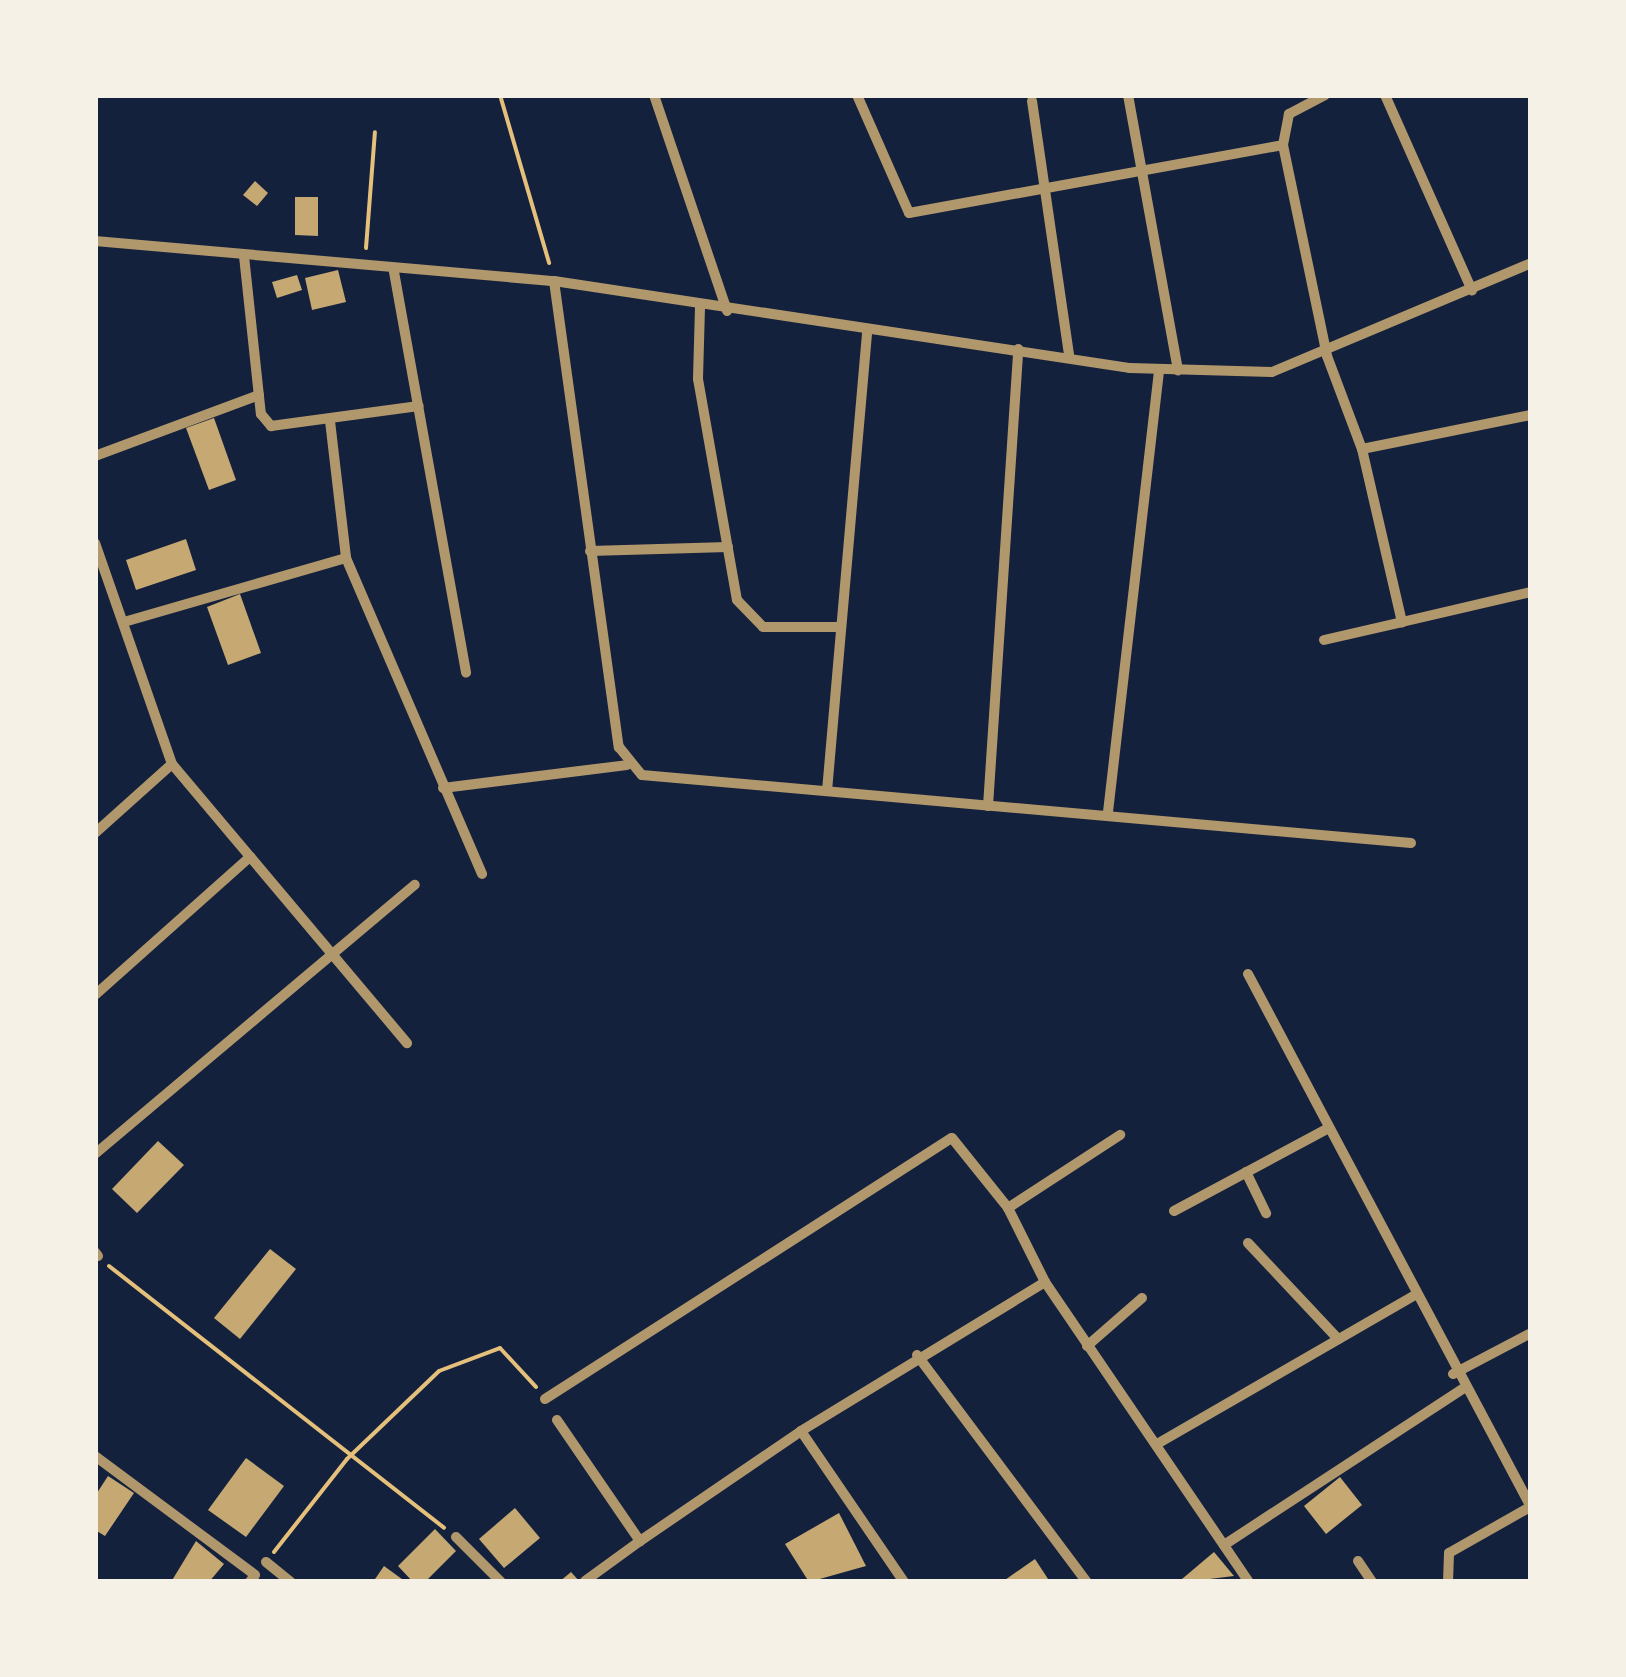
<!DOCTYPE html>
<style>
body{margin:0}
#map{position:relative;width:1626px;height:1677px;overflow:hidden;background:#14213d;font-family:Arial,sans-serif}
div>[style]{position:absolute}
.building>*{inset:0;background:#c6a872}
.path>*{height:4px;margin:-2px;padding:0 2px;transform-origin:2px;border-radius:2px;background:#e5c07b}
.minor>*{height:10px;margin:-5px;padding:0 5px;transform-origin:5px;border-radius:5px;background:#b1986c}
span{translate:-50% -50%;white-space:nowrap;text-align:center;line-height:1.15;-webkit-text-stroke:9px #f6f1e7;paint-order:stroke}
.frame{position:absolute;inset:0;border:98px solid #f6f1e7;pointer-events:none}
</style>
<div id="map">
<div class="building">
<i style="clip-path:polygon(255px 181px,268px 193px,257px 206px,243px 195px)"></i>
<i style="clip-path:polygon(295px 197px,318px 197px,318px 236px,295px 235px)"></i>
<i style="clip-path:polygon(338px 270px,346px 302px,312px 310px,305px 278px)"></i>
<i style="clip-path:polygon(297px 275px,302px 290px,277px 298px,272px 282px)"></i>
<i style="clip-path:polygon(214px 418px,236px 480px,209px 490px,186px 428px)"></i>
<i style="clip-path:polygon(186px 539px,196px 570px,136px 590px,126px 560px)"></i>
<i style="clip-path:polygon(240px 594px,261px 653px,228px 665px,207px 607px)"></i>
<i style="clip-path:polygon(158px 1141px,184px 1165px,137px 1213px,112px 1189px)"></i>
<i style="clip-path:polygon(270px 1249px,296px 1269px,240px 1339px,214px 1318px)"></i>
<i style="clip-path:polygon(246px 1458px,284px 1486px,246px 1537px,208px 1510px)"></i>
<i style="clip-path:polygon(108px 1476px,134px 1493px,105px 1536px,95px 1530px,95px 1496px)"></i>
<i style="clip-path:polygon(1340px 1477px,1362px 1505px,1326px 1534px,1304px 1506px)"></i>
<i style="clip-path:polygon(515px 1508px,540px 1538px,504px 1568px,479px 1539px)"></i>
<i style="clip-path:polygon(839px 1513px,866px 1566px,809px 1582px,785px 1544px)"></i>
<i style="clip-path:polygon(435px 1529px,456px 1551px,425px 1582px,413px 1582px,398px 1566px)"></i>
<i style="clip-path:polygon(196px 1541px,224px 1564px,209px 1582px,171px 1582px)"></i>
<i style="clip-path:polygon(1214px 1552px,1234px 1576px,1185px 1582px,1182px 1579px)"></i>
<i style="clip-path:polygon(1035px 1559px,1050px 1582px,1002px 1582px)"></i>
<i style="clip-path:polygon(384px 1566px,406px 1582px,373px 1582px)"></i>
<i style="clip-path:polygon(571px 1572px,580px 1582px,559px 1582px)"></i>
</div>
<div class="path">
<i style="left:500px;top:95px;width:175px;rotate:73.7deg"></i>
<i style="left:366px;top:248px;width:116px;rotate:-85.6deg"></i>
<i style="left:109px;top:1266px;width:425px;rotate:38deg"></i>
<i style="left:274px;top:1552px;width:118px;rotate:-51.9deg"></i>
<i style="left:347px;top:1459px;width:127px;rotate:-43.7deg"></i>
<i style="left:439px;top:1371px;width:65px;rotate:-20.7deg"></i>
<i style="left:500px;top:1348px;width:53px;rotate:47.3deg"></i>
</div>
<div class="minor">
<i style="left:654px;top:95px;width:228px;rotate:71.3deg"></i>
<i style="left:857px;top:95px;width:129px;rotate:66.2deg"></i>
<i style="left:909px;top:213px;width:380px;rotate:-10.3deg"></i>
<i style="left:1128px;top:95px;width:280px;rotate:79.7deg"></i>
<i style="left:1325px;top:95px;width:41px;rotate:152.2deg"></i>
<i style="left:1289px;top:114px;width:32px;rotate:101deg"></i>
<i style="left:1283px;top:145px;width:216px;rotate:78.2deg"></i>
<i style="left:1327px;top:356px;width:99px;rotate:69.4deg"></i>
<i style="left:1362px;top:449px;width:172px;rotate:-11.4deg"></i>
<i style="left:1385px;top:95px;width:214px;rotate:66deg"></i>
<i style="left:1032px;top:101px;width:256px;rotate:81.7deg"></i>
<i style="left:95px;top:241px;width:461px;rotate:5deg"></i>
<i style="left:554px;top:281px;width:583px;rotate:8.59deg"></i>
<i style="left:1130px;top:368px;width:142px;rotate:1.6deg"></i>
<i style="left:1272px;top:372px;width:281px;rotate:-22.8deg"></i>
<i style="left:244px;top:256px;width:159px;rotate:83.9deg"></i>
<i style="left:261px;top:414px;width:16px;rotate:50deg"></i>
<i style="left:271px;top:426px;width:149px;rotate:-7.7deg"></i>
<i style="left:394px;top:272px;width:407px;rotate:79.8deg"></i>
<i style="left:554px;top:281px;width:471px;rotate:82.1deg"></i>
<i style="left:619px;top:747px;width:36px;rotate:51deg"></i>
<i style="left:642px;top:775px;width:772px;rotate:5.05deg"></i>
<i style="left:700px;top:307px;width:72px;rotate:91.6deg"></i>
<i style="left:698px;top:379px;width:224px;rotate:80deg"></i>
<i style="left:737px;top:600px;width:37px;rotate:46deg"></i>
<i style="left:763px;top:627px;width:78px"></i>
<i style="left:330px;top:421px;width:138px;rotate:83.3deg"></i>
<i style="left:1362px;top:449px;width:178px;rotate:77deg"></i>
<i style="left:1402px;top:622px;width:132px;rotate:-13.1deg"></i>
<i style="left:95px;top:456px;width:175px;rotate:-20.4deg"></i>
<i style="left:95px;top:543px;width:234px;rotate:70.8deg"></i>
<i style="left:172px;top:764px;width:365px;rotate:49.9deg"></i>
<i style="left:590px;top:551px;width:138px;rotate:-1.7deg"></i>
<i style="left:124px;top:622px;width:231px;rotate:-16.1deg"></i>
<i style="left:346px;top:558px;width:344px;rotate:66.7deg"></i>
<i style="left:1324px;top:640px;width:80px;rotate:-13deg"></i>
<i style="left:443px;top:788px;width:185px;rotate:-7.1deg"></i>
<i style="left:827px;top:791px;width:462px;rotate:-85deg"></i>
<i style="left:988px;top:806px;width:458px;rotate:-86.2deg"></i>
<i style="left:1108px;top:812px;width:445px;rotate:-83.4deg"></i>
<i style="left:95px;top:833px;width:103px;rotate:-41.9deg"></i>
<i style="left:1248px;top:974px;width:603px;rotate:62.03deg"></i>
<i style="left:95px;top:995px;width:208px;rotate:-41.7deg"></i>
<i style="left:95px;top:1154px;width:418px;rotate:-40.1deg"></i>
<i style="left:1246px;top:1172px;width:46px;rotate:64deg"></i>
<i style="left:1008px;top:1208px;width:134px;rotate:-33.1deg"></i>
<i style="left:1174px;top:1211px;width:174px;rotate:-28.2deg"></i>
<i style="left:1248px;top:1243px;width:132px;rotate:46.8deg"></i>
<i style="left:95px;top:1252px;width:5px;rotate:53deg"></i>
<i style="left:1087px;top:1346px;width:73px;rotate:-41.1deg"></i>
<i style="left:917px;top:1355px;width:284px;rotate:53.2deg"></i>
<i style="left:1453px;top:1374px;width:88px;rotate:-27.7deg"></i>
<i style="left:545px;top:1399px;width:483px;rotate:-32.7deg"></i>
<i style="left:952px;top:1138px;width:90px;rotate:51.3deg"></i>
<i style="left:1008px;top:1208px;width:83px;rotate:63.4deg"></i>
<i style="left:1045px;top:1282px;width:363px;rotate:55.8deg"></i>
<i style="left:557px;top:1420px;width:147px;rotate:55.6deg"></i>
<i style="left:640px;top:1541px;width:195px;rotate:-34.3deg"></i>
<i style="left:801px;top:1431px;width:183px;rotate:55.7deg"></i>
<i style="left:801px;top:1431px;width:286px;rotate:-31.4deg"></i>
<i style="left:1157px;top:1444px;width:296px;rotate:-30deg"></i>
<i style="left:95px;top:1456px;width:199px;rotate:36.6deg"></i>
<i style="left:255px;top:1575px;width:9px;rotate:126deg"></i>
<i style="left:456px;top:1537px;width:64px;rotate:45deg"></i>
<i style="left:1224px;top:1545px;width:285px;rotate:-33.2deg"></i>
<i style="left:1358px;top:1561px;width:25px;rotate:56deg"></i>
<i style="left:266px;top:1562px;width:32px;rotate:39deg"></i>
<i style="left:585px;top:1581px;width:68px;rotate:-36deg"></i>
<i style="left:1448px;top:1582px;width:29px;rotate:-88deg"></i>
<i style="left:1449px;top:1553px;width:93px;rotate:-29.6deg"></i>
</div>
<div class="frame"></div>
</div>
